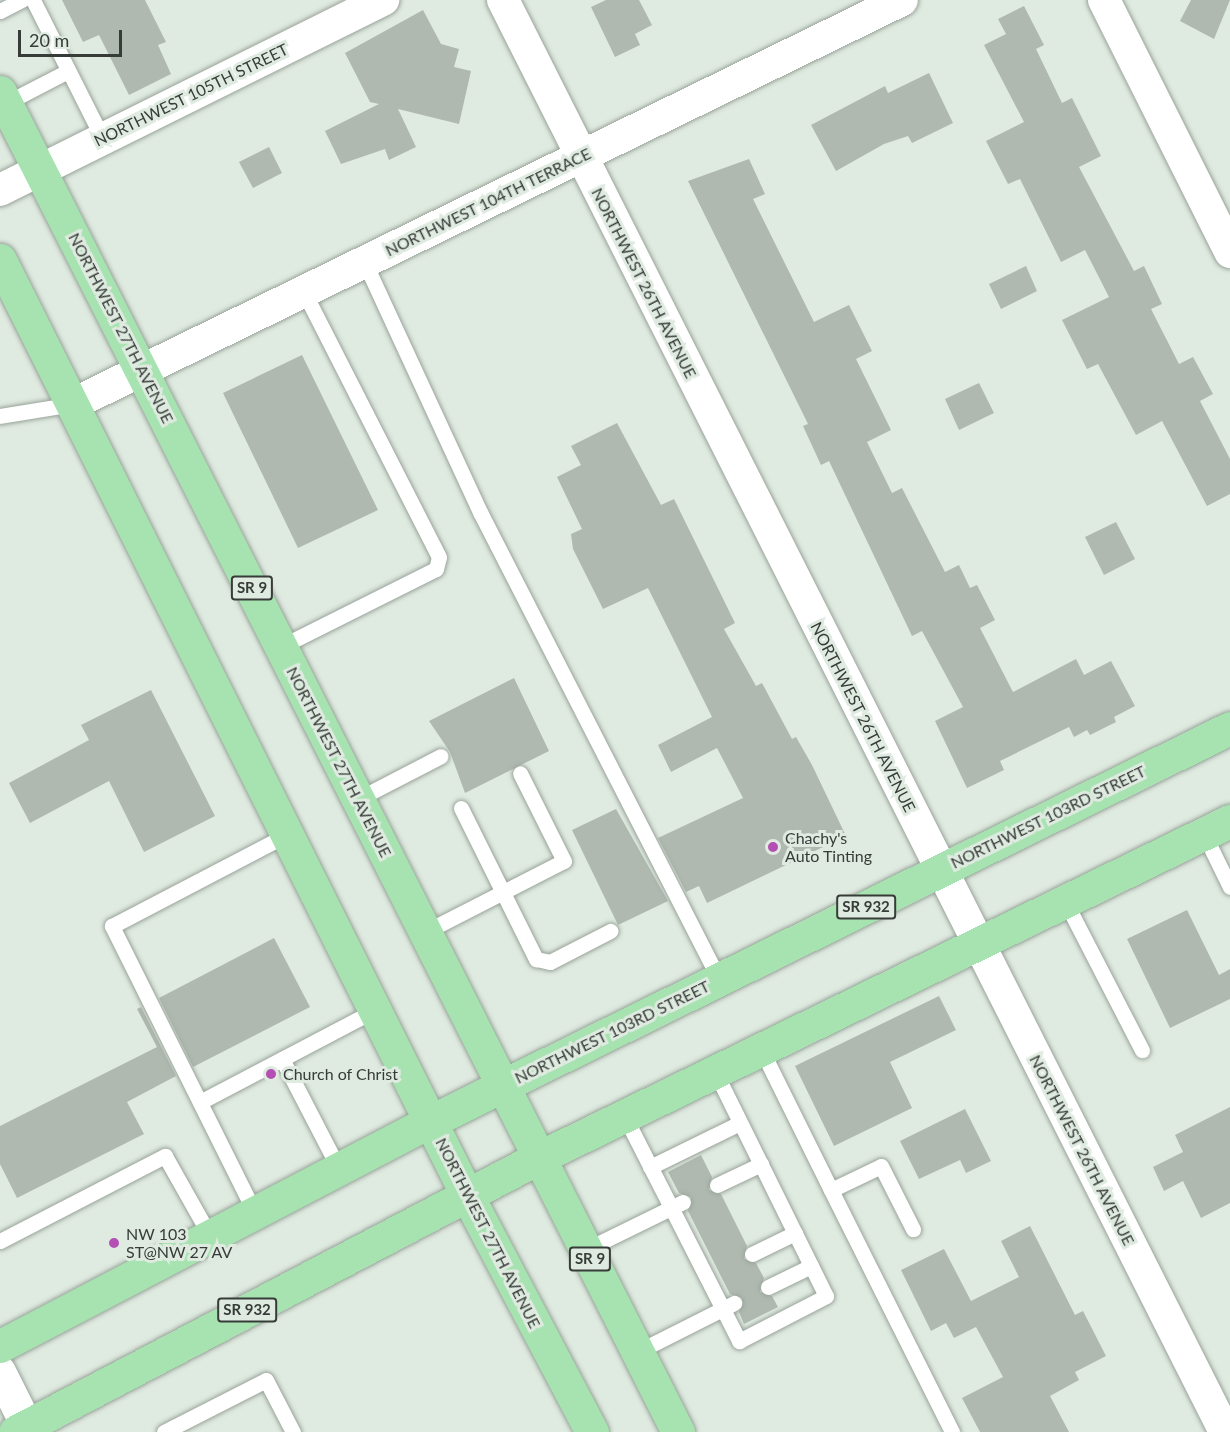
<!DOCTYPE html>
<style>
body{margin:0}
#map{position:relative;width:1230px;height:1432px;overflow:hidden;background:#dfeae0;font-family:Lato,sans-serif}
div>[style]{position:absolute}
.building>*{inset:0;background:#afb9b0}
.roads{filter:drop-shadow(0 0 2px #99a39a) drop-shadow(0 0 2px #99a39a)}
.lane>*{height:15px;margin:-7.5px;padding:0 7.5px;transform-origin:7.5px;border-radius:7.5px;background:#fff}
.street>*{height:32px;margin:-16px;padding:0 16px;transform-origin:16px;border-radius:16px;background:#fff}
.primary>*{height:33px;margin:-16.5px;padding:0 16.5px;transform-origin:16.5px;border-radius:16.5px;background:#a6e3b0}
.dots>*{width:16px;height:16px;translate:-50% -50%;box-sizing:border-box;border:3px solid #dfeae0;border-radius:50%}
span{translate:-50% -50%;white-space:nowrap;text-align:center;line-height:1.15;-webkit-text-stroke:6px #dfeae0;paint-order:stroke}
.shield-label span{padding:2px 4px;background:#dfeae0;border:2px solid;border-radius:4px;-webkit-text-stroke-width:0}
.shield-label{font-size:15px;color:#373c38;font-weight:700}
.street-label{font-size:16px;color:#373c38}
.poi-label{font-size:16px;color:#373c38}
.left{translate:0 -50%;text-align:left}
.scale{position:absolute;left:18px;top:30px;width:104px;height:27px;box-sizing:border-box;border:3px solid #373c38;border-top:0;padding-left:8px;font-size:18px;line-height:21px;white-space:nowrap;color:#373c38;-webkit-text-stroke:4px #dfeae0;paint-order:stroke}
</style>
<div id="map">
<div class="building">
<i style="clip-path:polygon(62px 0,145px 0,166px 42px,158px 45px,171px 74px,129px 95px,99px 35px,83px 42px)"></i>
<i style="clip-path:polygon(606px 0,639px 0,652px 25px,635px 34px,640px 45px,615px 57px,591px 7px)"></i>
<i style="clip-path:polygon(1191px 0,1230px 0,1214px 39px,1180px 21px)"></i>
<i style="clip-path:polygon(1024px 6px,1044px 45px,1036px 49px,1062px 103px,1072px 98px,1101px 156px,1079px 167px,1134px 271px,1144px 266px,1162px 304px,1151px 309px,1179px 364px,1193px 357px,1213px 394px,1200px 401px,1230px 459px,1230px 494px,1207px 506px,1162px 421px,1136px 435px,1098px 364px,1087px 369px,1062px 320px,1109px 297px,1085px 250px,1061px 262px,1020px 179px,1008px 184px,986px 141px,1024px 122px,984px 45px,1006px 34px,998px 19px)"></i>
<i style="clip-path:polygon(423px 10px,441px 44px,459px 49px,454px 67px,471px 71px,459px 124px,398px 109px,416px 147px,389px 160px,385px 149px,341px 164px,325px 131px,379px 104px,370px 102px,345px 53px)"></i>
<i style="clip-path:polygon(929px 73px,953px 123px,912px 143px,908px 136px,884px 144px,836px 171px,811px 125px,885px 86px,888px 93px)"></i>
<i style="clip-path:polygon(269px 147px,282px 173px,253px 188px,239px 162px)"></i>
<i style="clip-path:polygon(749px 159px,765px 194px,753px 199px,814px 322px,849px 305px,872px 351px,856px 359px,891px 430px,867px 442px,892px 493px,902px 488px,945px 572px,959px 565px,970px 588px,977px 585px,995px 620px,980px 628px,1013px 692px,1076px 659px,1084px 675px,1111px 661px,1135px 706px,1114px 717px,1116px 722px,1090px 735px,1087px 730px,1074px 737px,1069px 727px,1000px 761px,1004px 770px,967px 788px,935px 721px,963px 707px,922px 631px,912px 636px,829px 461px,821px 465px,803px 426px,808px 424px,688px 181px)"></i>
<i style="clip-path:polygon(1026px 266px,1037px 291px,1001px 309px,989px 284px)"></i>
<i style="clip-path:polygon(302px 355px,378px 510px,298px 548px,223px 393px)"></i>
<i style="clip-path:polygon(979px 383px,994px 413px,959px 430px,945px 399px)"></i>
<i style="clip-path:polygon(617px 423px,661px 505px,674px 499px,735px 623px,724px 629px,756px 686px,762px 683px,792px 739px,796px 737px,812px 765px,846px 836px,707px 903px,699px 886px,686px 892px,658px 838px,743px 798px,717px 748px,671px 772px,658px 745px,712px 717px,648px 588px,603px 609px,573px 549px,571px 534px,582px 529px,557px 477px,581px 465px,571px 446px)"></i>
<i style="clip-path:polygon(1116px 522px,1135px 559px,1104px 575px,1085px 537px)"></i>
<i style="clip-path:polygon(514px 678px,549px 751px,465px 793px,450px 752px,429px 721px)"></i>
<i style="clip-path:polygon(151px 690px,215px 816px,144px 852px,109px 781px,30px 823px,9px 783px,89px 740px,81px 725px)"></i>
<i style="clip-path:polygon(616px 809px,668px 901px,618px 925px,572px 830px)"></i>
<i style="clip-path:polygon(1187px 910px,1219px 975px,1230px 969px,1230px 999px,1170px 1028px,1127px 939px)"></i>
<i style="clip-path:polygon(274px 938px,310px 1007px,193px 1067px,159px 998px)"></i>
<i style="clip-path:polygon(939px 996px,956px 1030px,890px 1062px,912px 1108px,834px 1146px,795px 1066px)"></i>
<i style="clip-path:polygon(141px 1007px,176px 1076px,127px 1102px,144px 1134px,17px 1198px,0 1164px,0 1126px,157px 1047px,137px 1009px)"></i>
<i style="clip-path:polygon(1230px 1107px,1230px 1203px,1201px 1218px,1183px 1181px,1164px 1191px,1153px 1167px,1183px 1152px,1175px 1135px)"></i>
<i style="clip-path:polygon(965px 1109px,991px 1161px,966px 1173px,960px 1160px,919px 1179px,900px 1141px)"></i>
<i style="clip-path:polygon(701px 1155px,712px 1177px,709px 1190px,721px 1194px,747px 1246px,744px 1259px,756px 1263px,764px 1278px,760px 1292px,772px 1296px,778px 1307px,744px 1324px,739px 1312px,742px 1298px,730px 1294px,688px 1211px,691px 1197px,679px 1193px,668px 1172px)"></i>
<i style="clip-path:polygon(1030px 1226px,1075px 1315px,1083px 1311px,1106px 1356px,1075px 1372px,1079px 1380px,1050px 1396px,1069px 1432px,980px 1432px,962px 1398px,1003px 1377px,976px 1327px,954px 1338px,946px 1323px,931px 1331px,901px 1270px,944px 1249px,971px 1301px,1019px 1277px,1001px 1241px)"></i>
</div>
<div class="roads">
<div class="lane">
<i style="left:33px;top:0;width:156px;rotate:63.3deg"></i>
<i style="left:0;top:11px;width:25px;rotate:-27deg"></i>
<i style="left:6px;top:103px;width:70px;rotate:-27.3deg"></i>
<i style="left:364px;top:261px;width:277px;rotate:65.2deg"></i>
<i style="left:480px;top:512px;width:525px;rotate:62.9deg"></i>
<i style="left:0;top:416px;width:74px;rotate:-9.3deg"></i>
<i style="left:282px;top:646px;width:172px;rotate:-26.6deg"></i>
<i style="left:436px;top:569px;width:12px;rotate:-76deg"></i>
<i style="left:439px;top:557px;width:300px;rotate:-117deg"></i>
<i style="left:358px;top:799px;width:93px;rotate:-27.4deg"></i>
<i style="left:461px;top:808px;width:169px;rotate:63.6deg"></i>
<i style="left:536px;top:959px;width:14px;rotate:12deg"></i>
<i style="left:550px;top:962px;width:68px;rotate:-27.3deg"></i>
<i style="left:1204px;top:834px;width:59px;rotate:63.9deg"></i>
<i style="left:1065px;top:901px;width:168px;rotate:62.7deg"></i>
<i style="left:425px;top:932px;width:156px;rotate:-27.1deg"></i>
<i style="left:564px;top:861px;width:98px;rotate:-116.6deg"></i>
<i style="left:761px;top:1049px;width:157px;rotate:63.6deg"></i>
<i style="left:831px;top:1190px;width:55px;rotate:-25.6deg"></i>
<i style="left:881px;top:1166px;width:71px;rotate:63.1deg"></i>
<i style="left:282px;top:1059px;width:124px;rotate:62.6deg"></i>
<i style="left:200px;top:1102px;width:198px;rotate:-27.7deg"></i>
<i style="left:624px;top:1115px;width:254px;rotate:63deg"></i>
<i style="left:739px;top:1341px;width:98px;rotate:-27.3deg"></i>
<i style="left:826px;top:1296px;width:251px;rotate:-116.3deg"></i>
<i style="left:650px;top:1167px;width:100px;rotate:-26.1deg"></i>
<i style="left:717px;top:1185px;width:49px;rotate:-25.5deg"></i>
<i style="left:831px;top:1190px;width:271px;rotate:63.4deg"></i>
<i style="left:255px;top:1213px;width:321px;rotate:-116.5deg"></i>
<i style="left:112px;top:926px;width:199px;rotate:-27.6deg"></i>
<i style="left:0;top:1241px;width:186px;rotate:-27.3deg"></i>
<i style="left:165px;top:1156px;width:92px;rotate:60.6deg"></i>
<i style="left:585px;top:1250px;width:109px;rotate:-26.1deg"></i>
<i style="left:752px;top:1254px;width:48px;rotate:-26deg"></i>
<i style="left:768px;top:1287px;width:48px;rotate:-26deg"></i>
<i style="left:637px;top:1352px;width:109px;rotate:-26.8deg"></i>
<i style="left:164px;top:1432px;width:114px;rotate:-27deg"></i>
<i style="left:266px;top:1380px;width:59px;rotate:62.6deg"></i>
</div>
<div class="street">
<i style="left:503px;top:0;width:1604px;rotate:63.24deg"></i>
<i style="left:1104px;top:0;width:282px;rotate:63.4deg"></i>
<i style="left:0;top:190px;width:428px;rotate:-26.4deg"></i>
<i style="left:73px;top:404px;width:922px;rotate:-25.98deg"></i>
<i style="left:0;top:1372px;width:60px;rotate:63.4deg"></i>
</div>
<div class="primary">
<i style="left:0;top:92px;width:1502px;rotate:63.16deg"></i>
<i style="left:0;top:260px;width:1045px;rotate:63.46deg"></i>
<i style="left:467px;top:1195px;width:268px;rotate:62.2deg"></i>
<i style="left:0;top:1346px;width:486px;rotate:-27.6deg"></i>
<i style="left:431px;top:1121px;width:890px;rotate:-26.19deg"></i>
<i style="left:15px;top:1432px;width:590px;rotate:-27.65deg"></i>
<i style="left:538px;top:1158px;width:770px;rotate:-25.97deg"></i>
</div>
</div>
<div class="dots">
<i style="left:773px;top:847px;background:#b44fb4"></i>
<i style="left:271px;top:1074px;background:#b44fb4"></i>
<i style="left:114px;top:1243px;background:#b44fb4"></i>
</div>
<div class="shield-label">
<span style="left:252px;top:588px">SR 9</span>
<span style="left:866px;top:907px">SR 932</span>
<span style="left:590px;top:1259px">SR 9</span>
<span style="left:247px;top:1310px">SR 932</span>
</div>
<div class="street-label">
<span style="left:191px;top:95px;rotate:-26deg">NORTHWEST 105TH STREET</span>
<span style="left:488px;top:202px;rotate:-26deg">NORTHWEST 104TH TERRACE</span>
<span style="left:644px;top:283px;rotate:63deg">NORTHWEST 26TH AVENUE</span>
<span style="left:121px;top:328px;rotate:63deg">NORTHWEST 27TH AVENUE</span>
<span style="left:863px;top:717px;rotate:63deg">NORTHWEST 26TH AVENUE</span>
<span style="left:339px;top:762px;rotate:63deg">NORTHWEST 27TH AVENUE</span>
<span style="left:1048px;top:817px;rotate:-26deg">NORTHWEST 103RD STREET</span>
<span style="left:612px;top:1032px;rotate:-26deg">NORTHWEST 103RD STREET</span>
<span style="left:1082px;top:1150px;rotate:63deg">NORTHWEST 26TH AVENUE</span>
<span style="left:488px;top:1233px;rotate:63deg">NORTHWEST 27TH AVENUE</span>
</div>
<div class="poi-label">
<span class="left" style="left:785px;top:847px">Chachy's<br>Auto Tinting</span>
<span class="left" style="left:283px;top:1074px">Church of Christ</span>
<span class="left" style="left:126px;top:1243px">NW 103<br>ST@NW 27 AV</span>
</div>
<div class="scale">20 m</div>
</div>
